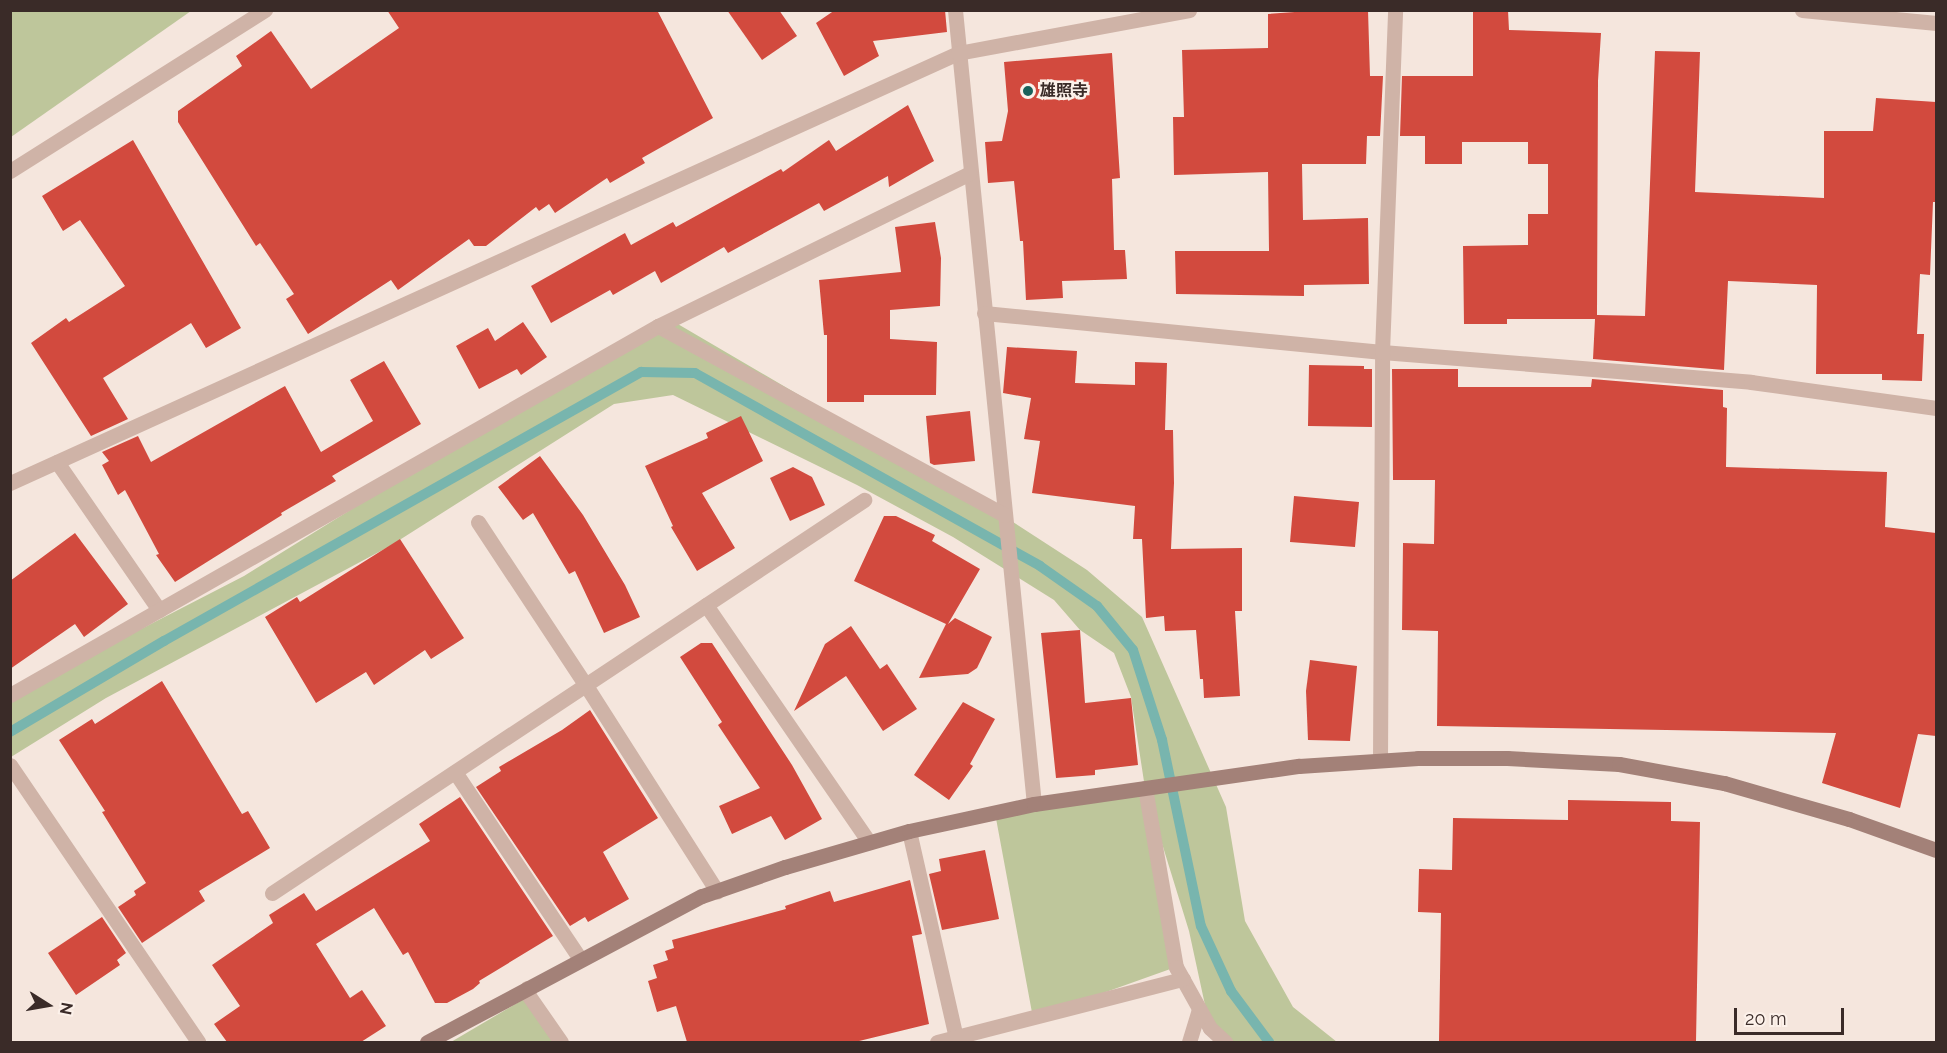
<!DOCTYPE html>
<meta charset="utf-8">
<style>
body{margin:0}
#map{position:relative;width:1947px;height:1053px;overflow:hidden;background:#f5e6dd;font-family:Raleway,"Noto Sans JP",sans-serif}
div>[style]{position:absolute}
.green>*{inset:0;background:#bec69b}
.stream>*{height:10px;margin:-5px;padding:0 5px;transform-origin:5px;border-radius:5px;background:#78b5ae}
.building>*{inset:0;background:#d24a3e}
.street>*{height:15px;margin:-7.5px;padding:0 7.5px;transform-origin:7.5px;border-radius:7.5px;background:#cfb3a7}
.secondary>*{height:15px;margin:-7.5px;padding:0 7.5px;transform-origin:7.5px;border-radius:7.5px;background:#a38178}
.dots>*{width:16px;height:16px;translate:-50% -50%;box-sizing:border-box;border:3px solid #fcf1ea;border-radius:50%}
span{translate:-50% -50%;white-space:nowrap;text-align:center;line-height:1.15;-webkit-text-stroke:5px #fcf1ea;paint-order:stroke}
.poi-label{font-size:16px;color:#3a2b28;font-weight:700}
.left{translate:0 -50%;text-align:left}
.frame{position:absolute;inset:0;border:12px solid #3a2b28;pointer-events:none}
.north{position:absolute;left:18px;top:975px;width:60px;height:60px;-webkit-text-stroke:4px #fcf1ea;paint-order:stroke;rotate:101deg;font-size:16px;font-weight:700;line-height:24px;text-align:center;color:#3a2b28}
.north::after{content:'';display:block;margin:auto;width:21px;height:27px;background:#3a2b28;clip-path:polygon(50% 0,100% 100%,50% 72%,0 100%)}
.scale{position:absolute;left:1734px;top:1008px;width:110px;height:27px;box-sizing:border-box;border:3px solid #3a2b28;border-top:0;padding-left:8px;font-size:18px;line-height:21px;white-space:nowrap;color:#3a2b28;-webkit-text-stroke:4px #fcf1ea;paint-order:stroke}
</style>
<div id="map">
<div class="green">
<i style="clip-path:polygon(11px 10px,191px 10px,191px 11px,11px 137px)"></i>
<i style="clip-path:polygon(671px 320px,990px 507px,1087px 570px,1142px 617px,1226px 807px,1245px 921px,1293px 1007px,1337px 1042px,1225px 1042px,1210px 1028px,1189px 931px,1147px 795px,1176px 967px,1033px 1018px,995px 813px,1145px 788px,1131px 697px,1114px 653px,1080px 630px,1054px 600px,953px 537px,857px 485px,673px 395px,614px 404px,390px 546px,106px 698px,11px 757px,11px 696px,244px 576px,508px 412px)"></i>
<i style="clip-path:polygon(529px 996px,560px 1042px,451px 1042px)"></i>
</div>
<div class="stream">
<i style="left:10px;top:732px;width:179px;rotate:-30.6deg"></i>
<i style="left:164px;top:641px;width:548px;rotate:-29.42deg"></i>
<i style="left:641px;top:372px;width:54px;rotate:1.1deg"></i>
<i style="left:695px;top:373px;width:395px;rotate:29.2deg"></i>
<i style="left:1040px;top:566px;width:70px;rotate:35.1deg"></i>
<i style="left:1097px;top:606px;width:57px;rotate:50.7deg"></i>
<i style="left:1133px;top:650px;width:95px;rotate:72.1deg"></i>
<i style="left:1162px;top:740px;width:190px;rotate:78.2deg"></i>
<i style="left:1201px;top:926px;width:72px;rotate:65.2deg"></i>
<i style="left:1231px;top:991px;width:64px;rotate:53.3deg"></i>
</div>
<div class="building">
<i style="clip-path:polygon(387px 10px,657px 10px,713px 118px,642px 158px,645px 163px,610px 183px,607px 178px,555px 213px,549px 204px,539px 211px,536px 207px,486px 246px,474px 246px,469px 239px,398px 290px,391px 280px,308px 334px,286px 299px,294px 294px,260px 243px,256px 246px,178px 122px,178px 111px,242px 66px,236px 56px,271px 31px,311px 89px,399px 28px)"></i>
<i style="clip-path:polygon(727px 10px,779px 10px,797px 36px,762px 60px)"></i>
<i style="clip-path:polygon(835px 10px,945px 10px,947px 32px,873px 41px,879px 56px,844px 76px,816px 23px)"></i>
<i style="clip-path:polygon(1323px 10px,1368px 10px,1370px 76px,1383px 76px,1380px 136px,1367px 136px,1366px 164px,1302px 164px,1303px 220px,1368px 218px,1369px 284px,1304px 285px,1304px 296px,1176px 294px,1175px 251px,1269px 251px,1268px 172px,1174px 175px,1173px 117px,1184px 117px,1182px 50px,1268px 48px,1268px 14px)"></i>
<i style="clip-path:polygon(1473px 10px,1508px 10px,1509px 30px,1601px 33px,1598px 81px,1597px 315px,1645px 316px,1655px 51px,1700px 52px,1695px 192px,1824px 198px,1824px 131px,1873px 131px,1876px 98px,1936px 102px,1936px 202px,1933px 202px,1930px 275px,1920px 274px,1917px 334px,1924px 334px,1922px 381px,1882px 380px,1882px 374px,1816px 374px,1817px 285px,1728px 281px,1724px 370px,1593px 359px,1595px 319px,1507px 319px,1507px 324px,1464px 324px,1463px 246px,1528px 245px,1528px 214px,1548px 214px,1548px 164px,1528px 164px,1528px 142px,1462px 142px,1462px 164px,1425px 164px,1425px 136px,1400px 136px,1402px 76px,1473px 76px)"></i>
<i style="clip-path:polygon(1112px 53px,1120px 178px,1112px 179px,1114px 250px,1125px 250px,1127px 279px,1062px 281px,1063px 298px,1026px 300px,1023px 241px,1020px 241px,1014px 181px,988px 183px,985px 142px,1002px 141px,1008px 111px,1004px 62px)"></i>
<i style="clip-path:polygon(908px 105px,934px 161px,889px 187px,888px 176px,824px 211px,819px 203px,728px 253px,724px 247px,661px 283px,655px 271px,613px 295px,610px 290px,551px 323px,531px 286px,625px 233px,631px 245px,673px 222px,676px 227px,781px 169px,783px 172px,829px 140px,836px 151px)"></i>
<i style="clip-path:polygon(133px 140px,241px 328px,206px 348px,191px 323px,103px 378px,128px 419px,91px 436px,31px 343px,66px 318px,69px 322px,125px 286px,80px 220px,63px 231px,42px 196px)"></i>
<i style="clip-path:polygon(935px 222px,941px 258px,940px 306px,890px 310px,890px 339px,937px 342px,936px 395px,864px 395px,864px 402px,827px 402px,827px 335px,824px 335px,819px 280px,901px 272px,895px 227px)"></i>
<i style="clip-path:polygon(523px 322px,547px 357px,521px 375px,517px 369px,479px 389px,456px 346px,488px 328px,495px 341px)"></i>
<i style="clip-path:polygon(1007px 347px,1077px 351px,1075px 383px,1135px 385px,1135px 362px,1167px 363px,1165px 430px,1173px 430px,1174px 483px,1171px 549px,1242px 548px,1242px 611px,1235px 611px,1240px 696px,1204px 698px,1203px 679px,1200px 679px,1196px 630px,1165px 631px,1164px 616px,1146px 618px,1142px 539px,1133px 539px,1135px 506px,1032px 493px,1040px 441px,1024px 439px,1031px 398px,1003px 393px)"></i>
<i style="clip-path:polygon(384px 361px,421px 424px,332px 476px,336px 481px,281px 513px,282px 515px,175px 582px,156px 555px,159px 554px,125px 490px,118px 495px,102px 465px,109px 461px,102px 452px,138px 436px,151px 462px,285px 386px,321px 452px,373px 421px,350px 380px)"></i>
<i style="clip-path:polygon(1309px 365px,1364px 366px,1364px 369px,1372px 369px,1372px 427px,1308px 426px)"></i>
<i style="clip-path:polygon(1392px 369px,1458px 369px,1458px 387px,1591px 387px,1592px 379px,1723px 390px,1723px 407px,1727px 408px,1726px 467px,1887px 472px,1885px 527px,1936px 533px,1936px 736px,1918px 734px,1900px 808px,1822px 783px,1836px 733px,1437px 726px,1438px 631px,1402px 630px,1403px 543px,1434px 544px,1435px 480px,1393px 480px)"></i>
<i style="clip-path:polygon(970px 411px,975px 461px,934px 465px,930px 463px,926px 416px)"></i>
<i style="clip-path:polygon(741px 416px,763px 461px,702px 493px,735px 548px,697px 571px,671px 527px,673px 526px,645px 466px,708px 438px,706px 433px)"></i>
<i style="clip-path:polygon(540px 456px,583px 515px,625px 585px,640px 617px,604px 633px,575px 571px,569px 574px,533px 513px,523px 520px,498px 487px)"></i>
<i style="clip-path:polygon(793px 467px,812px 477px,825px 505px,790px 521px,770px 478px)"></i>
<i style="clip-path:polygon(1294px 496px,1359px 502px,1355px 547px,1290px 542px)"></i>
<i style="clip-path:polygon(884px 516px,896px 516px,935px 535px,932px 541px,980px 569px,948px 624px,955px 618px,992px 637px,977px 668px,968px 674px,919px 678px,946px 624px,854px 581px)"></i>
<i style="clip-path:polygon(75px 533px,128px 604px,84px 637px,75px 624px,10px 669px,10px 581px)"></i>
<i style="clip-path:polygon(400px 539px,464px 638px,431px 659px,425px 650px,374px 685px,366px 672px,316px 703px,265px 617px,297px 597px,300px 602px)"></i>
<i style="clip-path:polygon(851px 626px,880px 669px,887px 664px,917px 709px,883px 731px,846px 676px,794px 711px,825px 644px)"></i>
<i style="clip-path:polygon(1080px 630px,1085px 703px,1131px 698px,1138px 765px,1095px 770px,1095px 775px,1056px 778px,1041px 633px)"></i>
<i style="clip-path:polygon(701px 643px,712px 643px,792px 765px,822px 819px,785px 840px,771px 816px,732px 834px,719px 806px,760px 788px,718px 725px,722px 722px,680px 657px)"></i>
<i style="clip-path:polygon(1310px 660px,1357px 666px,1350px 741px,1308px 740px,1306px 691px)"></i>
<i style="clip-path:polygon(162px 681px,242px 814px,248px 811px,270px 848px,199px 891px,205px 901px,142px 943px,118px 907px,136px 895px,134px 891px,146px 883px,102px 812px,105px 811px,59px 740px,92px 719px,95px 724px)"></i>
<i style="clip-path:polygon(963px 702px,995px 719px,970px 764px,973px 766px,949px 800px,914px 775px)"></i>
<i style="clip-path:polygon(590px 710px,658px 818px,603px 852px,629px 899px,588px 922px,585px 917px,570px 926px,476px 787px,501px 771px,499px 767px,562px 730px)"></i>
<i style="clip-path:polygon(460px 797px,553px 936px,479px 981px,480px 983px,473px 989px,447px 1003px,435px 1003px,408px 952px,403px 955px,374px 908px,316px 944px,350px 998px,362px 990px,386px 1026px,361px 1042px,227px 1042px,214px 1024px,240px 1006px,212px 965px,273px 923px,269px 915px,304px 893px,316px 911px,430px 841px,419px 824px)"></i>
<i style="clip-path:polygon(1568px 800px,1671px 802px,1671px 821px,1700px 822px,1696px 1042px,1439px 1042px,1441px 913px,1418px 912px,1419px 869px,1452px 870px,1453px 818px,1568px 820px)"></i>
<i style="clip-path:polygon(985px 850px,999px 919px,942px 930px,929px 874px,941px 871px,939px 859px)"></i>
<i style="clip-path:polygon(910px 880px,922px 934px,912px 936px,929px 1024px,855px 1042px,687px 1042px,676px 1006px,657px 1012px,648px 981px,657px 978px,653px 965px,668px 960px,665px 951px,674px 948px,672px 940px,786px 909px,785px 906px,830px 891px,834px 902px)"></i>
<i style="clip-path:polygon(102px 917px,126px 953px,117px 960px,120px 965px,76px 995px,48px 953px)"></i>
</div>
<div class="street">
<i style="left:955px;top:10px;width:798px;rotate:84.32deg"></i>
<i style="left:1802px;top:10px;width:135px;rotate:5.5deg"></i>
<i style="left:10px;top:171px;width:302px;rotate:-32.3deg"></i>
<i style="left:984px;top:313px;width:400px;rotate:5.6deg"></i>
<i style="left:1382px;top:352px;width:370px;rotate:4.6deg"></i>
<i style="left:1751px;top:382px;width:187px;rotate:8deg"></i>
<i style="left:658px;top:326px;width:395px;rotate:28.6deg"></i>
<i style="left:57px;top:462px;width:180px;rotate:55.4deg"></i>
<i style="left:10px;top:483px;width:1041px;rotate:-24.4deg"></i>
<i style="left:958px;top:53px;width:235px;rotate:-10.5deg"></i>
<i style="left:478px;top:522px;width:194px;rotate:56.6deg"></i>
<i style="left:585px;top:684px;width:246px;rotate:57.5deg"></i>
<i style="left:706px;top:605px;width:288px;rotate:55.5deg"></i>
<i style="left:10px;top:695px;width:746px;rotate:-29.66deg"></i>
<i style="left:658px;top:326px;width:347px;rotate:-26.1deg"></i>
<i style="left:1380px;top:760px;width:408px;rotate:-89.7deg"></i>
<i style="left:1382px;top:352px;width:342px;rotate:-87.8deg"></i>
<i style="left:10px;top:765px;width:335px;rotate:55.8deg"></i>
<i style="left:455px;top:772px;width:225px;rotate:56.2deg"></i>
<i style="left:1145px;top:788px;width:182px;rotate:80.2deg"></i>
<i style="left:1176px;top:967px;width:70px;rotate:60.9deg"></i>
<i style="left:1210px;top:1028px;width:21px;rotate:43deg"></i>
<i style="left:909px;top:831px;width:216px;rotate:77.2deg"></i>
<i style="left:272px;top:893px;width:711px;rotate:-33.58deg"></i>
<i style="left:527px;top:988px;width:8px;rotate:76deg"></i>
<i style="left:529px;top:996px;width:56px;rotate:55.2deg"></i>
<i style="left:937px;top:1042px;width:254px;rotate:-14.4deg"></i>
<i style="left:1189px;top:1042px;width:34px;rotate:-73deg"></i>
</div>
<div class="secondary">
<i style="left:427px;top:1042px;width:311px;rotate:-28deg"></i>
<i style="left:702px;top:896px;width:88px;rotate:-19.3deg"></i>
<i style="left:785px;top:867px;width:129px;rotate:-16.2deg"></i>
<i style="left:909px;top:831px;width:128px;rotate:-12.2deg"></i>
<i style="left:1034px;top:804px;width:268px;rotate:-8.2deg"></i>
<i style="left:1299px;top:766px;width:119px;rotate:-3.8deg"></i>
<i style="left:1418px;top:758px;width:89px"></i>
<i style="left:1507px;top:758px;width:112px;rotate:3.1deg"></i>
<i style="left:1619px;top:764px;width:107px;rotate:10.3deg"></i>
<i style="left:1724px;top:783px;width:130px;rotate:16.1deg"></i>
<i style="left:1849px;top:819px;width:92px;rotate:19.6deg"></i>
</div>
<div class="dots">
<i style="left:1028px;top:91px;background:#19615a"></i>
</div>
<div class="poi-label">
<span class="left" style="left:1040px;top:91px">雄照寺</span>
</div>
<div class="frame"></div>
<div class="north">N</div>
<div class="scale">20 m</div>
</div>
